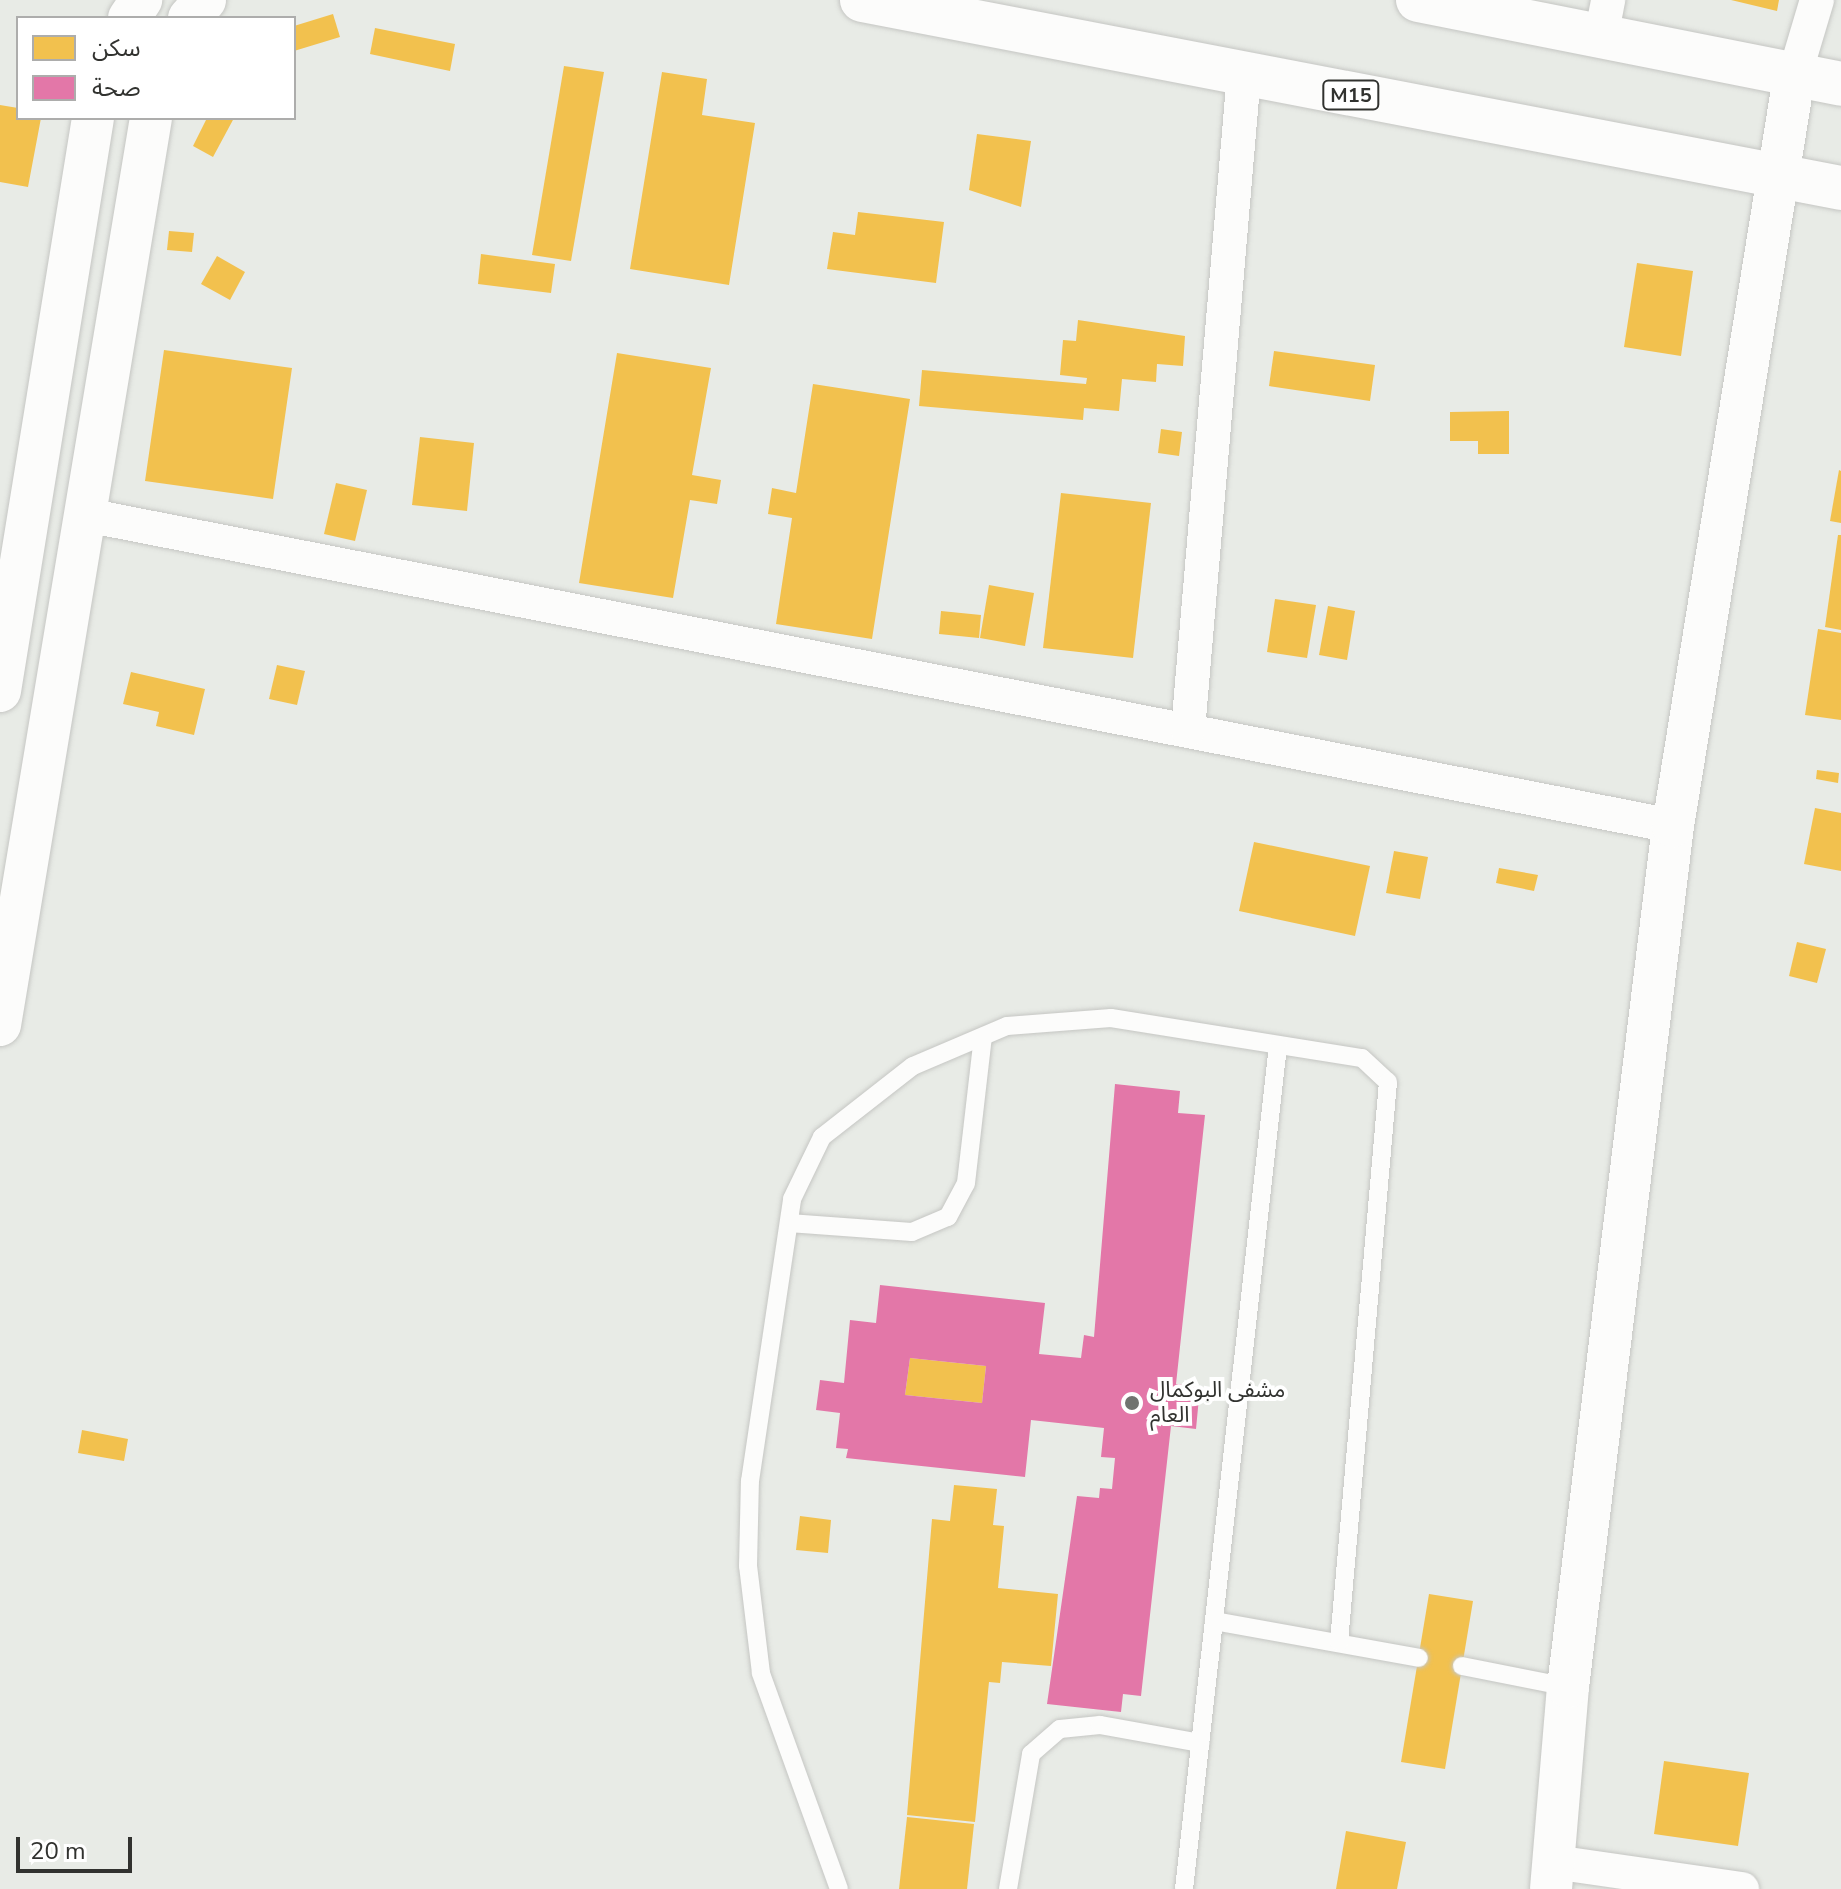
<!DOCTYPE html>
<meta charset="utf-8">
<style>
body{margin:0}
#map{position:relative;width:1841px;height:1889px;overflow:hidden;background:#e8ebe6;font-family:"Nunito Sans","Noto Sans Arabic",sans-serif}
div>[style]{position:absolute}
.homes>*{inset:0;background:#f2c14e}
.health>*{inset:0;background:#e377a8}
.roads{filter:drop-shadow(0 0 2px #c5c6c3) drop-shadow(0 0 2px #c5c6c3)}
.service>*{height:18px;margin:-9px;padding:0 9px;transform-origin:9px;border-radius:9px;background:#fcfcfb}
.minor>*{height:34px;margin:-17px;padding:0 17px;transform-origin:17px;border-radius:17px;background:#fcfcfb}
.tertiary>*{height:42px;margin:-21px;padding:0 21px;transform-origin:21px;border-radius:21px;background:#fcfcfb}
.trunk>*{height:44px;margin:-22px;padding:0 22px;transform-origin:22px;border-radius:22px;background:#fcfcfb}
.dots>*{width:22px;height:22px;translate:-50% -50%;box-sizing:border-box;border:4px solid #fff;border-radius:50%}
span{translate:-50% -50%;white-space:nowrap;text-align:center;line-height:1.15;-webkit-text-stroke:8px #fff;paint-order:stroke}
.shield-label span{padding:2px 6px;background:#fff;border:2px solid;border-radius:6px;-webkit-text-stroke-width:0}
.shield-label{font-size:20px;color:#31322f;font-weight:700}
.poi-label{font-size:22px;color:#31322f}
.left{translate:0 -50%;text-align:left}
.legend{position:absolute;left:16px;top:16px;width:280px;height:104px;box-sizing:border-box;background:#fff;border:2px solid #adadac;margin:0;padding:10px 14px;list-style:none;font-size:24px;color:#31322f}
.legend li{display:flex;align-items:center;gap:16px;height:40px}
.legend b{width:40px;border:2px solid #adadac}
.scale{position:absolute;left:16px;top:1837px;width:116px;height:36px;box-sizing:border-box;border:4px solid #31322f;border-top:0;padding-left:10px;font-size:24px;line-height:28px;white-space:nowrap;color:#31322f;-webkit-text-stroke:6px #fff;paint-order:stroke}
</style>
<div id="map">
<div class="homes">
<i style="clip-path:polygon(1731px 0,1779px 0,1777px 11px)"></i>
<i style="clip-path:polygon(333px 14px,340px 37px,294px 51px,294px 26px)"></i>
<i style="clip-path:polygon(375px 28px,455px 44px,450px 71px,370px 54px)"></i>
<i style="clip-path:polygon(564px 66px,604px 72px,571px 261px,532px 255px)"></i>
<i style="clip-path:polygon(662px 72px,707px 79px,702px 115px,755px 123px,729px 285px,630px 269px)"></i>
<i style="clip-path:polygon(0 105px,18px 108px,18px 118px,41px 118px,28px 187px,0 182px)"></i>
<i style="clip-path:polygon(207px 118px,234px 118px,213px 157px,193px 146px)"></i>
<i style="clip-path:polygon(977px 134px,1031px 141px,1021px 207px,969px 190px)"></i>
<i style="clip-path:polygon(858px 212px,944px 222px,936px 283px,827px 269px,833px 232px,855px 235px)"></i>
<i style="clip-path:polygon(169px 231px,194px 233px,192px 252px,167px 250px)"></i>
<i style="clip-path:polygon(481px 254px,555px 264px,551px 293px,478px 284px)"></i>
<i style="clip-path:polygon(217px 256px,245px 272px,230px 300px,201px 284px)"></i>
<i style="clip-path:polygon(1637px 263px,1693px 271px,1681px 356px,1624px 347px)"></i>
<i style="clip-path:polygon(1078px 320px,1185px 336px,1183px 366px,1157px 364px,1156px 382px,1122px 379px,1119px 411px,1084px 408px,1083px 420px,919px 406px,922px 370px,1086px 384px,1087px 378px,1060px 375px,1063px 340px,1076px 341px)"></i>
<i style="clip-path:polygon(164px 350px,292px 368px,273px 499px,145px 481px)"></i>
<i style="clip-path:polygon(1274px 351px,1375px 365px,1370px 401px,1269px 386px)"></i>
<i style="clip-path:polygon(617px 353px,711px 368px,692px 475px,721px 480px,717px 504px,690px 500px,673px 598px,579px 583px)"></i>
<i style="clip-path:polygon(813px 384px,910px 399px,872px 639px,776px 624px,792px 518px,768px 514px,772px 488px,796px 493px)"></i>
<i style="clip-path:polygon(1509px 411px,1509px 454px,1478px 454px,1478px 441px,1450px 441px,1450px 412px)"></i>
<i style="clip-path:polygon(1161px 429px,1182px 432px,1179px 456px,1158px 453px)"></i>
<i style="clip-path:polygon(420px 437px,474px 443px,467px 511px,412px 505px)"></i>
<i style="clip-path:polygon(1839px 470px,1841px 471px,1841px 523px,1830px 521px)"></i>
<i style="clip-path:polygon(336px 483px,367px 490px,355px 541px,324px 534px)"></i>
<i style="clip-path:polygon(1061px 493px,1151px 503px,1133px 658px,1043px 648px)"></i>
<i style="clip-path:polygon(1838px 535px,1841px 535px,1841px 630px,1825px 627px)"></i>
<i style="clip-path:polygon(989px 585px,1034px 593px,1025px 646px,980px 638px)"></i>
<i style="clip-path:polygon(1275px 599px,1316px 605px,1307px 658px,1267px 652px)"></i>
<i style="clip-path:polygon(1328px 606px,1355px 611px,1347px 660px,1319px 655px)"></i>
<i style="clip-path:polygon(941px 611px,981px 615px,979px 638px,939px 634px)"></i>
<i style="clip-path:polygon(1818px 629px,1841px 633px,1841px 720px,1805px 715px)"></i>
<i style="clip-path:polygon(277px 665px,305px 671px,297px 705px,269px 699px)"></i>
<i style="clip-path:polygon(131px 672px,205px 689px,194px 735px,156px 726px,159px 712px,123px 704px)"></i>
<i style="clip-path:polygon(1817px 770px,1839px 773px,1838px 783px,1816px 779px)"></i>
<i style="clip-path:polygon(1815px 808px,1841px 813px,1841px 871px,1804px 864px)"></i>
<i style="clip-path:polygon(1254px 842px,1370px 866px,1355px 936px,1239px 911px)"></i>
<i style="clip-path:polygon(1394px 851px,1428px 857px,1420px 899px,1386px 893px)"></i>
<i style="clip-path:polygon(1499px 868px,1538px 875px,1534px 891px,1496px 883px)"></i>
<i style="clip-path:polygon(1797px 942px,1826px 949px,1817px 983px,1789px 976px)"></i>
<i style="clip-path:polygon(910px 1358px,986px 1366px,982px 1403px,905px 1395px)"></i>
<i style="clip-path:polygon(82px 1430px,128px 1439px,124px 1461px,78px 1453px)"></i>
<i style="clip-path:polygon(954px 1485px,997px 1489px,993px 1525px,1004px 1526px,998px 1588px,1058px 1594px,1051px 1666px,1002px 1662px,1000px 1683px,989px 1682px,975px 1822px,907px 1815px,932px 1519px,950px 1521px)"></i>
<i style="clip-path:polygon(800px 1516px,831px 1520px,828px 1553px,796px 1550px)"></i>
<i style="clip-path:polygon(1429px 1594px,1473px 1601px,1445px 1769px,1401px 1762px)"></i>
<i style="clip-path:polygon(1664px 1761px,1749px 1773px,1738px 1846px,1654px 1834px)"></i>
<i style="clip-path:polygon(907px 1817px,974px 1824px,967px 1889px,899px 1889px)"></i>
<i style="clip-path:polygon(1346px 1831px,1406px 1842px,1397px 1889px,1336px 1889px)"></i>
</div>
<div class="health">
<i style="clip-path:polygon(evenodd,1115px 1084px,1180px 1091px,1178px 1113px,1205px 1115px,1176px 1384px,1200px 1387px,1196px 1429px,1171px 1426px,1141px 1696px,1123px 1694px,1121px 1712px,1047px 1704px,1077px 1496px,1099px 1498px,1100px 1488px,1112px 1489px,1115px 1458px,1101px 1457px,1104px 1428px,1031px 1420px,1025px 1477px,846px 1458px,848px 1449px,836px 1448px,840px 1413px,816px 1410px,820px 1380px,844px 1383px,850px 1320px,876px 1323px,880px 1285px,1045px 1303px,1039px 1354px,1081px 1358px,1084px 1335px,1094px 1337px,1115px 1084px,910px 1358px,986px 1366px,982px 1403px,905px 1395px,910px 1358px)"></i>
</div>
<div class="roads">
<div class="service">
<i style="left:789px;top:1223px;width:123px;rotate:4.2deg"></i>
<i style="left:912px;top:1232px;width:39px;rotate:-23deg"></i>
<i style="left:948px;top:1217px;width:38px;rotate:-62deg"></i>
<i style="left:966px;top:1183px;width:147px;rotate:-83.4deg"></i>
<i style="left:1214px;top:1621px;width:208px;rotate:10.2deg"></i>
<i style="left:1462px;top:1666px;width:108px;rotate:11.2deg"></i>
<i style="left:839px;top:1889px;width:230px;rotate:-109.9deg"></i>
<i style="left:761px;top:1673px;width:108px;rotate:-96.9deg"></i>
<i style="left:748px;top:1566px;width:85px;rotate:-88.7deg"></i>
<i style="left:750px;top:1481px;width:285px;rotate:-81.5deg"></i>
<i style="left:792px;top:1199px;width:69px;rotate:-64.2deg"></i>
<i style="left:822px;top:1137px;width:115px;rotate:-38deg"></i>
<i style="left:913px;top:1066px;width:102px;rotate:-23.1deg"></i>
<i style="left:1007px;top:1026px;width:104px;rotate:-4.4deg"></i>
<i style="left:1111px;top:1018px;width:254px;rotate:9.1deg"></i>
<i style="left:1362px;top:1058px;width:35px;rotate:43deg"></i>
<i style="left:1388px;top:1082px;width:562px;rotate:95deg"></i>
<i style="left:1008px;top:1889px;width:137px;rotate:-80.3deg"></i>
<i style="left:1031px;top:1754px;width:38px;rotate:-41deg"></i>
<i style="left:1060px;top:1729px;width:40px;rotate:-5.7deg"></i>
<i style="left:1100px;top:1725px;width:102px;rotate:10.2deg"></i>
<i style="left:1184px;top:1889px;width:849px;rotate:-83.64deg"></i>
</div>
<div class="minor">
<i style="left:1601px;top:37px;width:38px;rotate:-79deg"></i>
<i style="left:1794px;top:77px;width:80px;rotate:-73.4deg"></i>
<i style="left:86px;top:515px;width:1617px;rotate:11.09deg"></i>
<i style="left:1188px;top:730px;width:658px;rotate:-85.12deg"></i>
<i style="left:1554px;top:1862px;width:190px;rotate:8.2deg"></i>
</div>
<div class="tertiary">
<i style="left:129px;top:18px;width:22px;rotate:-56deg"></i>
<i style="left:189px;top:18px;width:24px;rotate:-48deg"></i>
<i style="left:0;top:691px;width:580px;rotate:-80.78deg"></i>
<i style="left:0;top:1025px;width:919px;rotate:-80.55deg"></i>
<i style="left:1551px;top:1889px;width:203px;rotate:-85.2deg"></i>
<i style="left:1568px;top:1687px;width:867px;rotate:-83.05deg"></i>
<i style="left:1673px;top:826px;width:759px;rotate:-80.82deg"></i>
</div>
<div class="trunk">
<i style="left:862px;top:0;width:997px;rotate:10.87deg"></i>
<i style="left:1418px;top:0;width:431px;rotate:11.2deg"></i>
</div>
</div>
<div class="dots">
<i style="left:1132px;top:1403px;background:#71736f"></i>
</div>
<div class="shield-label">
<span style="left:1351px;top:95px">M15</span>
</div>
<div class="poi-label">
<span class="left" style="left:1150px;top:1403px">مشفى البوكمال<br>العام</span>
</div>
<ul class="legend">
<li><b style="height:22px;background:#f2c14e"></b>سكن</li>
<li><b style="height:22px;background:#e377a8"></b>صحة</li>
</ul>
<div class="scale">20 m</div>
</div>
